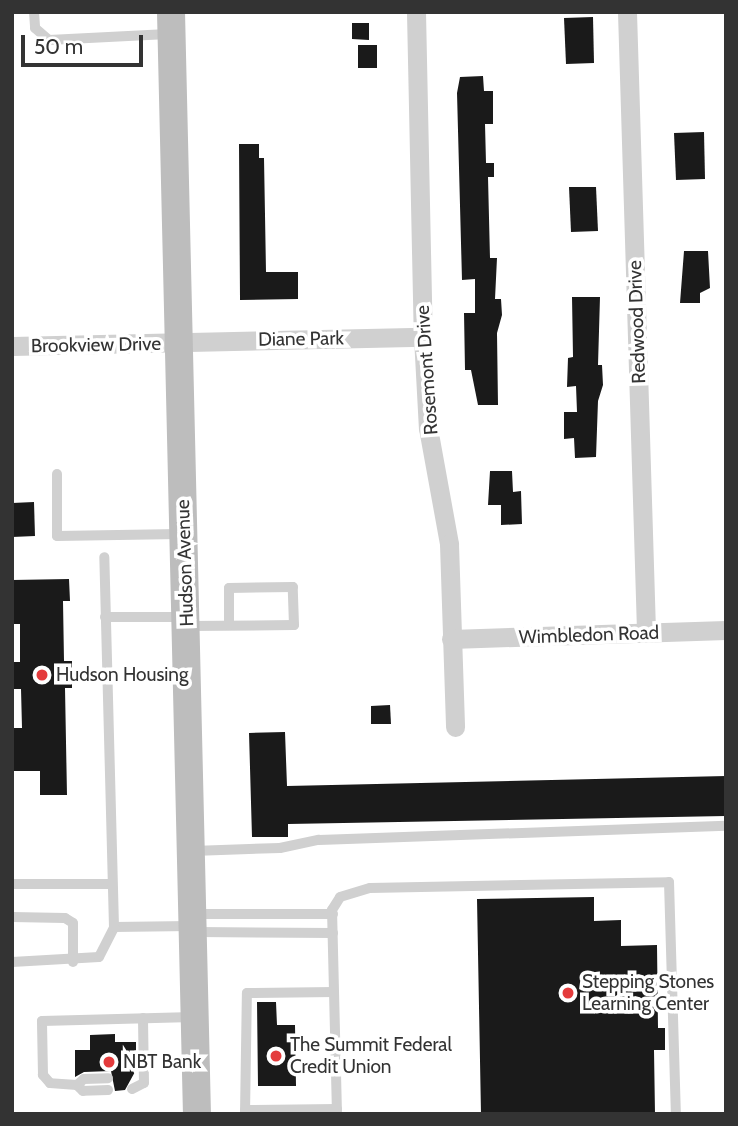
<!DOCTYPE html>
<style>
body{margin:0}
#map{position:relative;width:738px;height:1126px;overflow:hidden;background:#fff;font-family:Cabin,sans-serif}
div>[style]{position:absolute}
.building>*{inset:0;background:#1a1a1a}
.service>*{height:10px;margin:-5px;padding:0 5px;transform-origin:5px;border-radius:5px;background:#d0d0d0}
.minor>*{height:19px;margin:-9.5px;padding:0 9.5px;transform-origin:9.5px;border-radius:9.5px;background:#d0d0d0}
.secondary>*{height:28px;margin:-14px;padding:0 14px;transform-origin:14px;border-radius:14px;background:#bdbdbd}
.dots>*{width:19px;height:19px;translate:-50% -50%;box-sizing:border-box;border:4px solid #fff;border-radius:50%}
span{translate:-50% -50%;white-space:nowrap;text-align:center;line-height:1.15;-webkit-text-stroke:7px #fff;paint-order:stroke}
.street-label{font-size:19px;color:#333}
.poi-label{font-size:19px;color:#333}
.left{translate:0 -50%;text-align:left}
.frame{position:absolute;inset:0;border:14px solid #333;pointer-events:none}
.scale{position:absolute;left:21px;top:35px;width:122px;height:32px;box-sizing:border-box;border:4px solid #333;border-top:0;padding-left:9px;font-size:21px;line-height:24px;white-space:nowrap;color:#333;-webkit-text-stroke:5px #fff;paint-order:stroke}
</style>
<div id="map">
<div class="building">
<i style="clip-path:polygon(593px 17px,594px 63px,566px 64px,564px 18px)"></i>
<i style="clip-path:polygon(352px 23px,369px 23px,369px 40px,352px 39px)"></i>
<i style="clip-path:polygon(358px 45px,377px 45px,377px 68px,358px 68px)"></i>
<i style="clip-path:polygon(483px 76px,484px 91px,493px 91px,493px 124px,485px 124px,486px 163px,494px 163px,494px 177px,488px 177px,490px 258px,497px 258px,495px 299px,501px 299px,502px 315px,497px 333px,498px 405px,478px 405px,471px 370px,465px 370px,464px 313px,475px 313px,475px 279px,462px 280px,457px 93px,460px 77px)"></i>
<i style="clip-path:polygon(704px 132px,705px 179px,676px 180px,674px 133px)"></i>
<i style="clip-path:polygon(239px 144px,259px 144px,259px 158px,264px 158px,266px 272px,298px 272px,298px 299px,240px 300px)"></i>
<i style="clip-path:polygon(569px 187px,596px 187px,598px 231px,571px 232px)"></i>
<i style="clip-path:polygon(684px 251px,708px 251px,710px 288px,700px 293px,700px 303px,680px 303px)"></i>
<i style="clip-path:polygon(572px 297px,600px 297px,598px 365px,602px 365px,603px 385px,598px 401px,596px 457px,575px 458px,574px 438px,564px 439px,564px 412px,577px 412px,576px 386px,567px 387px,568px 358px,573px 357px)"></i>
<i style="clip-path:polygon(490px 471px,512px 471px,513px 492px,521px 491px,522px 524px,501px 525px,501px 505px,488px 505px)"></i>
<i style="clip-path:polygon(34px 502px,35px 536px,12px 537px,12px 503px)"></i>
<i style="clip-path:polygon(69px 579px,70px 601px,63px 601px,64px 661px,72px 661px,72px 688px,65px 688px,67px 795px,40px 795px,40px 771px,12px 771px,12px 728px,22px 728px,21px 689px,12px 689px,12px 662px,20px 662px,20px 624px,12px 624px,12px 580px)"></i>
<i style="clip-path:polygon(390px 705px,391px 724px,371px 724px,371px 706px)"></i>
<i style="clip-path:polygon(285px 732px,287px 786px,726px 776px,726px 816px,288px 824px,288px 837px,252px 837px,249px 733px)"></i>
<i style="clip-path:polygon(594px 897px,594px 921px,621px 920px,621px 946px,657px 945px,658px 1028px,665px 1028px,665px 1050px,654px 1050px,655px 1114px,481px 1114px,477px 899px)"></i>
<i style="clip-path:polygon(257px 1002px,276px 1002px,277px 1025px,295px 1025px,296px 1086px,258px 1086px)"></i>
<i style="clip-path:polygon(115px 1034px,115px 1042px,136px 1042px,136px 1070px,125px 1090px,115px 1091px,111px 1071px,84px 1072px,75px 1077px,75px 1050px,90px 1050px,90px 1035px)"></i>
</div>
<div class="service">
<i style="left:34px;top:12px;width:16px;rotate:86deg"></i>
<i style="left:35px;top:28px;width:18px;rotate:41deg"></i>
<i style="left:49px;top:40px;width:119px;rotate:-2.9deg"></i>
<i style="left:57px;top:474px;width:62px;rotate:90deg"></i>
<i style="left:57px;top:536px;width:122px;rotate:-0.9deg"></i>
<i style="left:105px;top:617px;width:80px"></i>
<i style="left:189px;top:626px;width:105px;rotate:-0.5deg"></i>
<i style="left:294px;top:625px;width:38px;rotate:-92deg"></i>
<i style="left:293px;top:587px;width:64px;rotate:179.1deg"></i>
<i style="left:229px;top:588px;width:37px;rotate:90deg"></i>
<i style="left:193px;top:851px;width:87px;rotate:-2deg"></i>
<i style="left:280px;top:848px;width:40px;rotate:-12deg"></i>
<i style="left:319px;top:840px;width:407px;rotate:-2deg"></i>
<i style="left:12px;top:884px;width:100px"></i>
<i style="left:193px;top:914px;width:140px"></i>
<i style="left:12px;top:917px;width:53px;rotate:1.1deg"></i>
<i style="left:65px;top:918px;width:9px;rotate:32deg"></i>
<i style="left:73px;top:923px;width:39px;rotate:90deg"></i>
<i style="left:114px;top:927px;width:76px;rotate:-0.8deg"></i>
<i style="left:197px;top:932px;width:136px;rotate:0.4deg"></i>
<i style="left:12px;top:962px;width:87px;rotate:-3.3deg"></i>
<i style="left:99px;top:957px;width:34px;rotate:-63deg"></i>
<i style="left:114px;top:927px;width:370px;rotate:-91.5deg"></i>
<i style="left:77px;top:1085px;width:9px;rotate:-41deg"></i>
<i style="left:84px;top:1079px;width:24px;rotate:-2deg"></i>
<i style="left:132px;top:1089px;width:13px;rotate:-27deg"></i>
<i style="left:144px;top:1083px;width:65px;rotate:-90.9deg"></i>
<i style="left:108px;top:1090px;width:25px;rotate:178deg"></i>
<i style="left:83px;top:1091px;width:8px;rotate:-135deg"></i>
<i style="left:77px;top:1085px;width:27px;rotate:-176deg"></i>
<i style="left:50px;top:1083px;width:11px;rotate:-131deg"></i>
<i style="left:43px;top:1075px;width:54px;rotate:-91.1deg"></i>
<i style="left:42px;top:1021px;width:151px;rotate:-1.5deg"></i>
<i style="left:245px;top:1110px;width:92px;rotate:-0.6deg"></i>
<i style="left:245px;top:1114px;width:121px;rotate:-89.1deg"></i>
<i style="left:247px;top:993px;width:87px;rotate:-0.7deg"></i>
<i style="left:337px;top:1114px;width:204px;rotate:-91.4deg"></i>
<i style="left:332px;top:910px;width:15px;rotate:-58deg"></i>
<i style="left:340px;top:897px;width:31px;rotate:-17deg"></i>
<i style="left:370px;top:888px;width:299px;rotate:-1.1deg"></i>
<i style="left:669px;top:882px;width:232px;rotate:88.3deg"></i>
</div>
<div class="minor">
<i style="left:416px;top:12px;width:325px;rotate:88.8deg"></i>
<i style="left:423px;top:337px;width:91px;rotate:86.9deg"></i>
<i style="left:428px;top:428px;width:118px;rotate:79.7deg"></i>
<i style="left:449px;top:544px;width:183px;rotate:88.1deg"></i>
<i style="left:627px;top:12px;width:620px;rotate:88.24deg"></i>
<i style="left:12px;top:346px;width:411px;rotate:-1.3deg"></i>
<i style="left:451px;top:639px;width:275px;rotate:-1.9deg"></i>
</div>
<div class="secondary">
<i style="left:171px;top:12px;width:1102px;rotate:88.65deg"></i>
</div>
<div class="dots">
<i style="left:42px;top:675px;background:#e43b3c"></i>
<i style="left:568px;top:993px;background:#e43b3c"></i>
<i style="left:276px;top:1056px;background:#e43b3c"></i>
<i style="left:109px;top:1062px;background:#e43b3c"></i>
</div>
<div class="street-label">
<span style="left:637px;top:322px;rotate:-92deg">Redwood Drive</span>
<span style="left:301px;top:339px;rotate:-1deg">Diane Park</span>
<span style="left:96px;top:345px;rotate:-1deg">Brookview Drive</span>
<span style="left:427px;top:370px;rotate:-94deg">Rosemont Drive</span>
<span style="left:185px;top:563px;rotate:-92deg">Hudson Avenue</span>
<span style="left:589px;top:635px;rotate:-2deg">Wimbledon Road</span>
</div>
<div class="poi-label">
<span class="left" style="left:56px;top:675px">Hudson Housing</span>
<span class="left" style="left:582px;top:993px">Stepping Stones<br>Learning Center</span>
<span class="left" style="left:290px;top:1056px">The Summit Federal<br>Credit Union</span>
<span class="left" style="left:123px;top:1062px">NBT Bank</span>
</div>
<div class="frame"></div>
<div class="scale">50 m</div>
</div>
